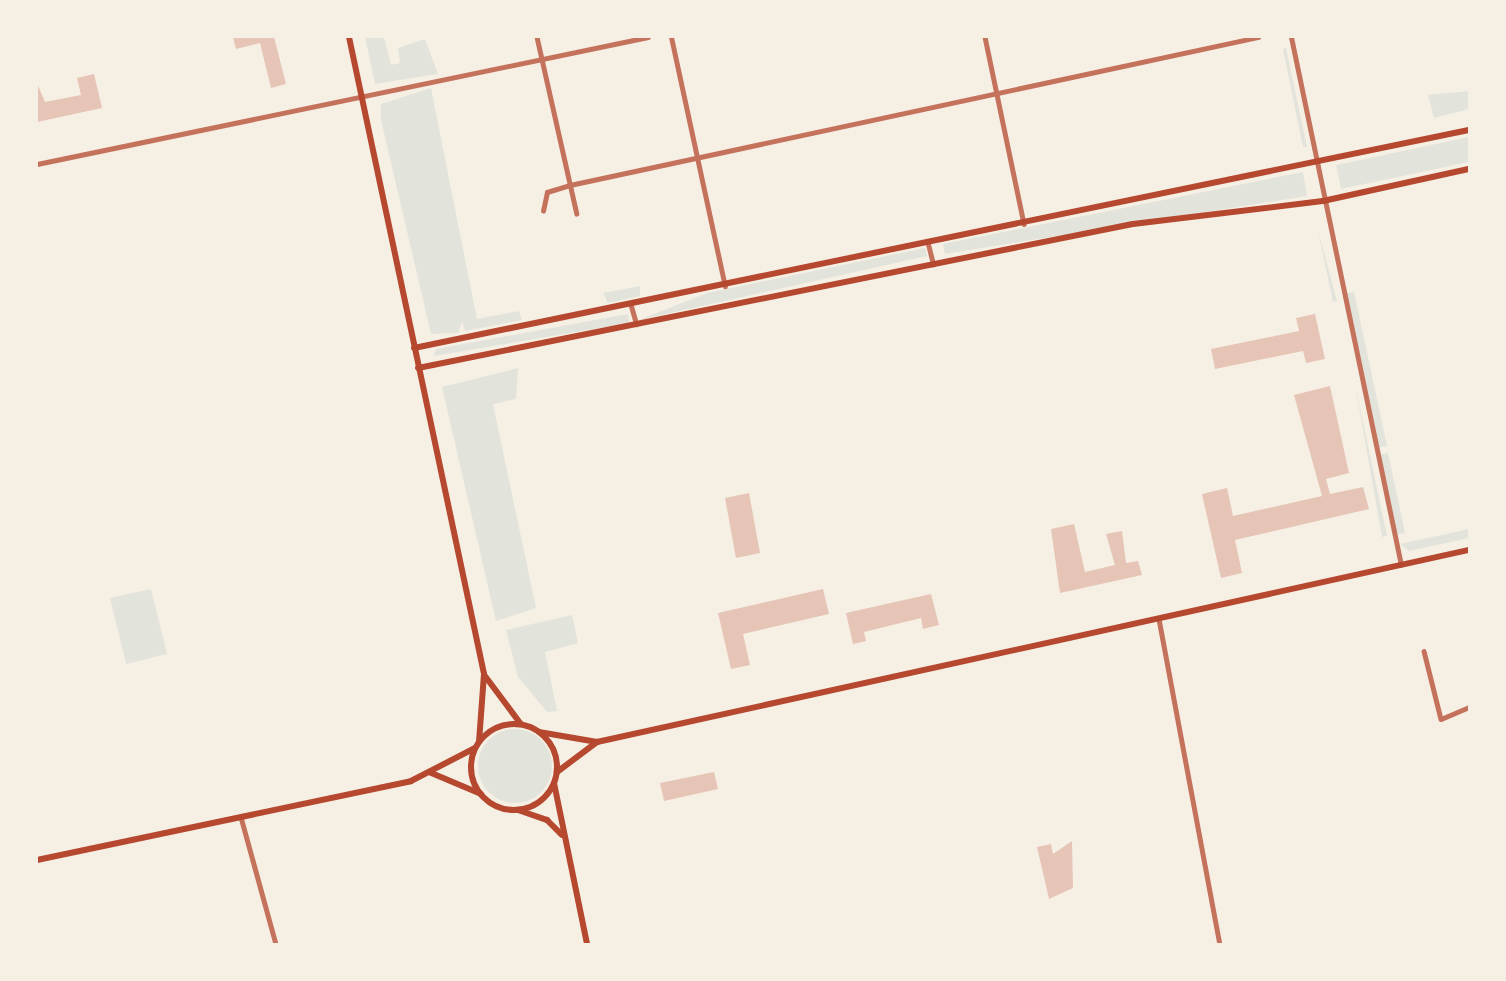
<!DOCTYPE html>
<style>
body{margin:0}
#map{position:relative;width:1506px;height:981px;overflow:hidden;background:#f6efe4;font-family:Commissioner,sans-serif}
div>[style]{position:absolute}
.green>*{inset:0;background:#e2e4dc}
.round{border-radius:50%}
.building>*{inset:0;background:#e6c5b7}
.minor>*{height:4.5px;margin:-2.25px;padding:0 2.25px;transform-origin:2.25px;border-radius:2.25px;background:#c5725c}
.tertiary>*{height:5px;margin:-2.5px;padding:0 2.5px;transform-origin:2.5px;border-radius:2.5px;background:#c5725c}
.secondary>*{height:6px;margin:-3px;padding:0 3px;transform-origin:3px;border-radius:3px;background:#b5482f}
.primary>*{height:6px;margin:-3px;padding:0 3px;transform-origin:3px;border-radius:3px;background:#b5482f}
.primary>.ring{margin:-3px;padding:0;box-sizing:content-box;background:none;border:6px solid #b5482f;border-radius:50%}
span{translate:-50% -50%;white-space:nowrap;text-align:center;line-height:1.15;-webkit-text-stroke:5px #f6efe4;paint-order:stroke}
.frame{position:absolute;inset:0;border:38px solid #f6efe4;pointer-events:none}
</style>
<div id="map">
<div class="green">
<i style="clip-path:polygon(365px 37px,384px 37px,391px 65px,400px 63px,398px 48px,425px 39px,438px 74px,375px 84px)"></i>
<i style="clip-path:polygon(1286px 48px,1307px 147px,1303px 147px,1283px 49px)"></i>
<i style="clip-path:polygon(431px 88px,477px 319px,519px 311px,522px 320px,465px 331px,462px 322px,458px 333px,431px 334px,381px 120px,381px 104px)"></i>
<i style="clip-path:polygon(1469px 91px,1469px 109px,1434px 118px,1428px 95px)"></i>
<i style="clip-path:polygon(1469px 137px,1469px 162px,1341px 189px,1336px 165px)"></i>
<i style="clip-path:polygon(1303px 172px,1307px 196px,945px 254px,943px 244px)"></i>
<i style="clip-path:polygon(1317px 226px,1337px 301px,1333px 302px)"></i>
<i style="clip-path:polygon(925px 248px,927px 256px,639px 320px,707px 293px)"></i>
<i style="clip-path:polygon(640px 286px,640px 296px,608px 303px,603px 293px)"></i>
<i style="clip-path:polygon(1354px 292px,1387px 446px,1376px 448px,1343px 294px)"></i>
<i style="clip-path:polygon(628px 314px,629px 323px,434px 356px,436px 349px)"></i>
<i style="clip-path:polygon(518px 368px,516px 399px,493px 404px,536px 608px,496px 621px,442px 387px)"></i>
<i style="clip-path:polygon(1355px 384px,1387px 536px,1382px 537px)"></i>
<i style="clip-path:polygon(1388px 453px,1405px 533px,1394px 535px,1378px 455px)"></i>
<i style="clip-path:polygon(1469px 529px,1469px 538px,1409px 551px,1400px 544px)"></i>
<i style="clip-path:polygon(151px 589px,167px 654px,126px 664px,110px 598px)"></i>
<i style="clip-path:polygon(572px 615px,578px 643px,545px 652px,557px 711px,547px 712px,518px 677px,506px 630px)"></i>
<i class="round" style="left:478px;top:729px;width:74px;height:74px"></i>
</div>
<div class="building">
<i style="clip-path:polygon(233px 37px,274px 37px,286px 84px,271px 88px,260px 43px,236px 49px)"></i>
<i style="clip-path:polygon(94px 74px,102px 108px,37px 122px,37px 83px,45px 102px,81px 95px,77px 78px)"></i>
<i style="clip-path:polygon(1315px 314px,1325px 359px,1306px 363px,1303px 351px,1215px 369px,1211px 349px,1299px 331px,1296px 318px)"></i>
<i style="clip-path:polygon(1330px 386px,1349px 473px,1326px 479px,1330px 494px,1363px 487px,1369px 509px,1235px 540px,1242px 573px,1221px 578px,1202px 494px,1227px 488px,1233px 516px,1322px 496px,1294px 395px)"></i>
<i style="clip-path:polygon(749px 493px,760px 553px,736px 558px,725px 498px)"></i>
<i style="clip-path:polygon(1074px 524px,1085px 572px,1115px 565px,1106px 534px,1122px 531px,1126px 563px,1138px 561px,1142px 575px,1060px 593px,1051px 529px)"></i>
<i style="clip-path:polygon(823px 589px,829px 614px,743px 634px,750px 665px,731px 669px,718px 613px)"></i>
<i style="clip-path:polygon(931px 594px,939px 625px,923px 629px,921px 618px,864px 632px,866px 641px,853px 644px,846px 613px)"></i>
<i style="clip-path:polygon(714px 772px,718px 789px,664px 801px,660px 783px)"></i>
<i style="clip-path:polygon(1072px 841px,1073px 888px,1049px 899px,1037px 847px,1051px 844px,1053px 854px)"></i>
</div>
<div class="minor">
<i style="left:537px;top:37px;width:181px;rotate:77.3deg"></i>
<i style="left:985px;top:37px;width:191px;rotate:78.2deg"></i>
<i style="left:543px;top:211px;width:19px;rotate:-78deg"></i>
<i style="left:547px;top:192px;width:24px;rotate:-17deg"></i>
<i style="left:570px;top:185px;width:704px;rotate:-12.14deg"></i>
<i style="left:1159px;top:619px;width:331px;rotate:79.4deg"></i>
<i style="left:1424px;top:651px;width:70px;rotate:76deg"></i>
<i style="left:1441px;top:719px;width:30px;rotate:-23deg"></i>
<i style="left:241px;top:817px;width:132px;rotate:74.6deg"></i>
</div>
<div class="tertiary">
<i style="left:671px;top:37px;width:255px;rotate:77.8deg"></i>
<i style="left:1291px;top:37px;width:539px;rotate:78.23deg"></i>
<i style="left:37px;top:164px;width:624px;rotate:-11.74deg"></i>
<i style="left:928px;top:244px;width:21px;rotate:76deg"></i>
<i style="left:631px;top:306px;width:19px;rotate:74deg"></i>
</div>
<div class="secondary">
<i style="left:414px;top:348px;width:1077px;rotate:-11.68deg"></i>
<i style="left:418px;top:368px;width:729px;rotate:-11.39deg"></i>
<i style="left:1133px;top:224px;width:191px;rotate:-6.9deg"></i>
<i style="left:1323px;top:201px;width:149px;rotate:-12.4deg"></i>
</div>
<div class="primary">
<i style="left:349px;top:37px;width:651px;rotate:78.03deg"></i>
<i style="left:484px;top:674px;width:68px;rotate:94.2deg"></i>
<i style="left:485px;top:676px;width:59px;rotate:53.3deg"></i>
<i class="ring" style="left:471px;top:724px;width:80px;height:80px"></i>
<i style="left:539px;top:732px;width:59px;rotate:9.8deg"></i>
<i style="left:597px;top:742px;width:893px;rotate:-12.42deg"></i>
<i style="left:429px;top:772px;width:56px;rotate:22.9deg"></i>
<i style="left:557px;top:772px;width:50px;rotate:-36.9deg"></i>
<i style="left:554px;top:783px;width:164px;rotate:78.4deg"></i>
<i style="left:518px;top:810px;width:31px;rotate:19deg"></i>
<i style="left:547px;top:820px;width:21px;rotate:45deg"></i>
<i style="left:37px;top:860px;width:382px;rotate:-11.9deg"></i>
<i style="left:411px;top:781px;width:72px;rotate:-27.3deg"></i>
</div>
<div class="frame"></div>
</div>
